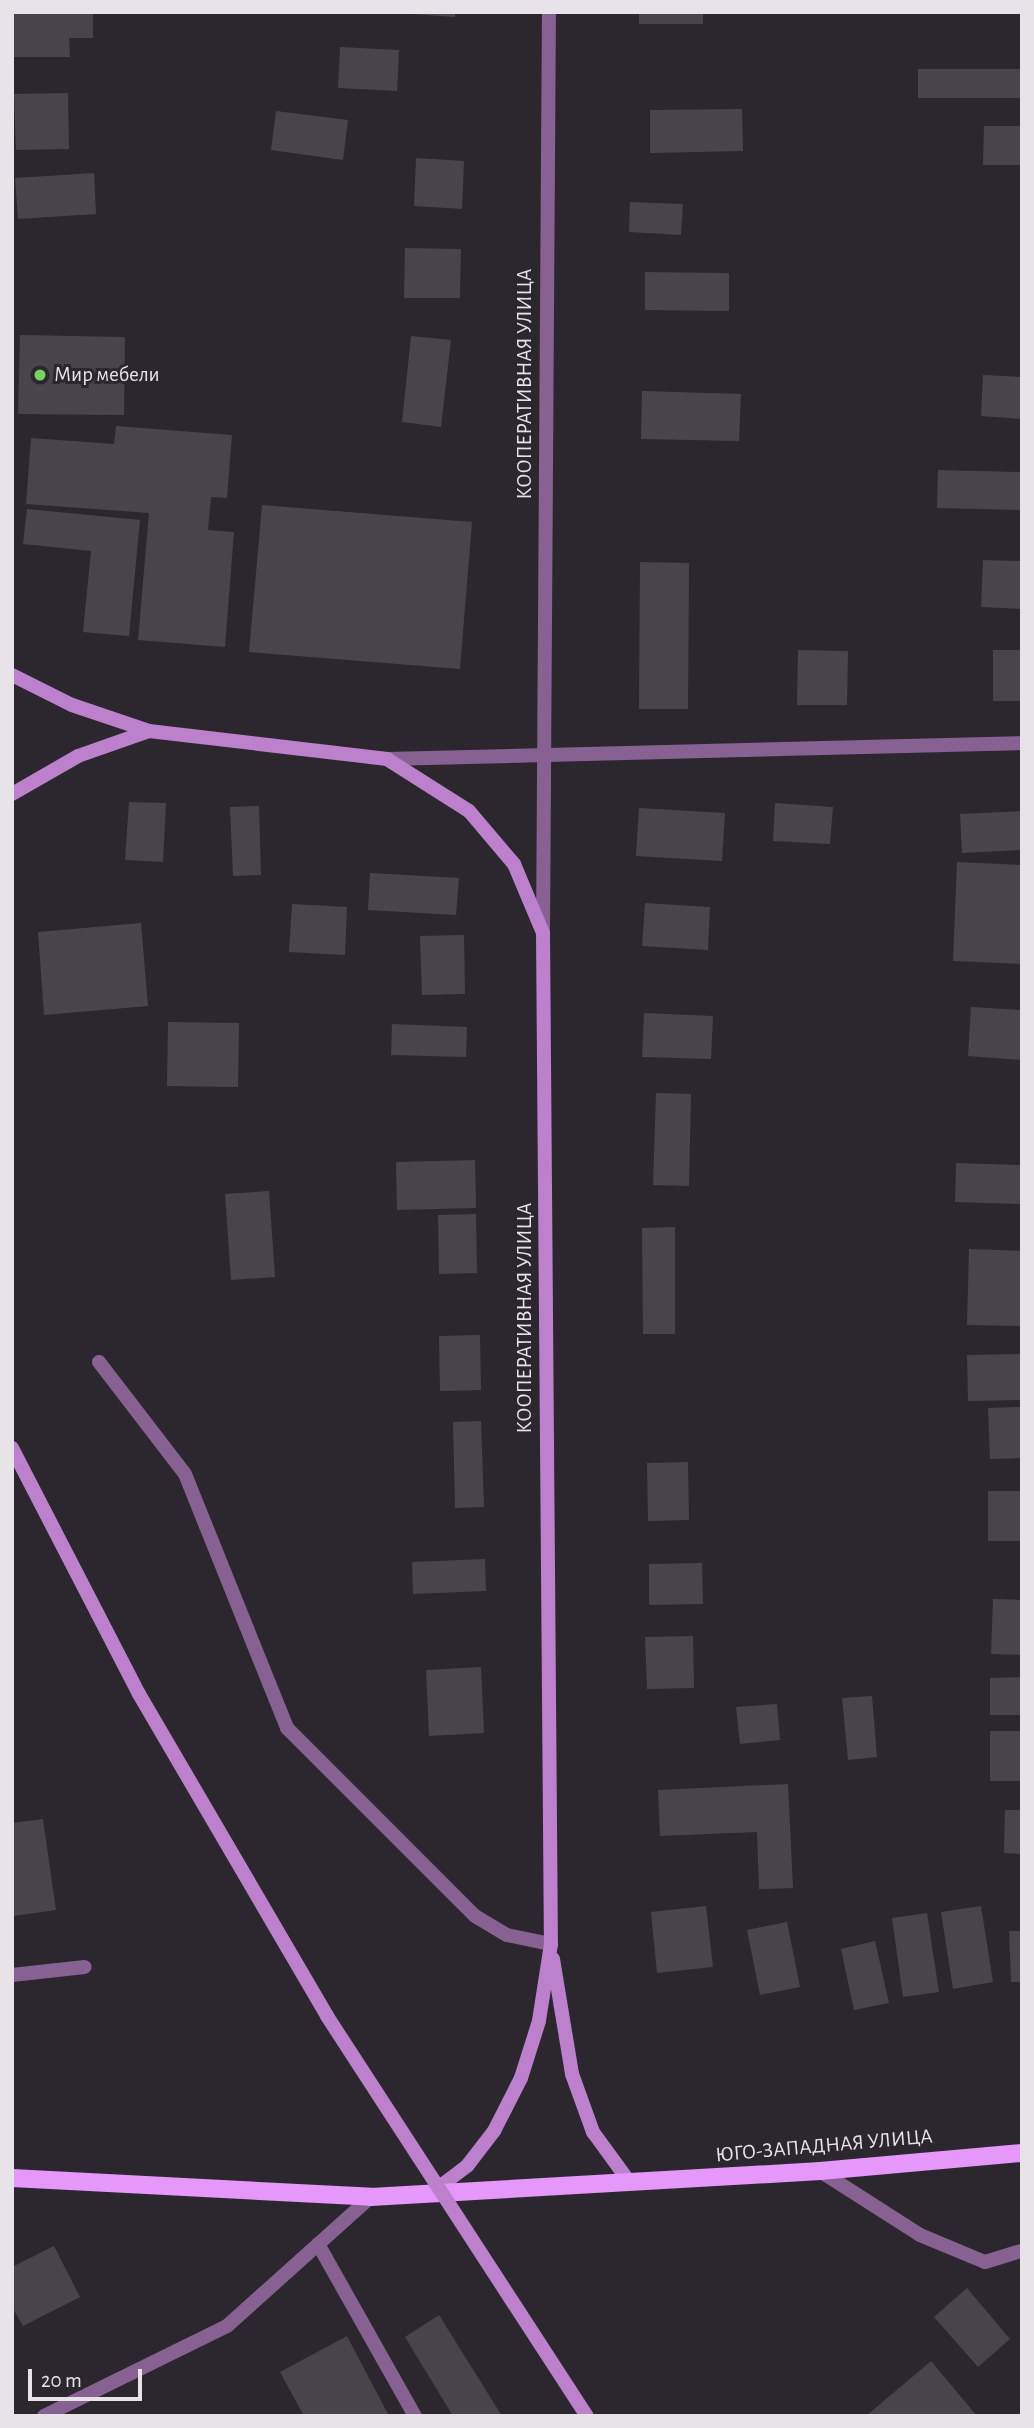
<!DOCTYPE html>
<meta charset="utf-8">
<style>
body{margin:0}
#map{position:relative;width:1034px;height:2428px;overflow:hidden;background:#2c272e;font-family:"Alegreya Sans",sans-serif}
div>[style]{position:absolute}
.building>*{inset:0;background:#49434b}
.service>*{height:14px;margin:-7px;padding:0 7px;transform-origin:7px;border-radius:7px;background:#876191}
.minor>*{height:14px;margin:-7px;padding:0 7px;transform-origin:7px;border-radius:7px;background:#876191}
.secondary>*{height:14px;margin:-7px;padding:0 7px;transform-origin:7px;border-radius:7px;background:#bc80cc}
.primary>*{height:18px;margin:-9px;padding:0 9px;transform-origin:9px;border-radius:9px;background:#e697fa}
.secondary-bridge>*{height:14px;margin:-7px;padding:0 7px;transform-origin:7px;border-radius:7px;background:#bc80cc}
.dots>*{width:19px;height:19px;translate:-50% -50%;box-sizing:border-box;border:4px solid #2c272e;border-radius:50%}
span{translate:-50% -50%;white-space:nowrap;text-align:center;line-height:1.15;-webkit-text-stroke:6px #2c272e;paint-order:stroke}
.poi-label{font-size:21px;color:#e7e3e8}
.left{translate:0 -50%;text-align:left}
.street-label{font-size:21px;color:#e7e3e8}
.frame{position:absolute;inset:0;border:14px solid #e7e3e8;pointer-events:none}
.scale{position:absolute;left:28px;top:2369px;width:114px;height:32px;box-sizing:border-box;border:4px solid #e7e3e8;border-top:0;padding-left:9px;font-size:21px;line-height:24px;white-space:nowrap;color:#e7e3e8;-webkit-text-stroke:5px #2c272e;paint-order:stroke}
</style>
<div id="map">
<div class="building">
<i style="clip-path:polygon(12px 12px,93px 12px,93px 38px,69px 38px,70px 57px,12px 57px)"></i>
<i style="clip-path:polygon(412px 12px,455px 12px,455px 17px,412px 14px)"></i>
<i style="clip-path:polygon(639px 12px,703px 12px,703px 24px,639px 24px)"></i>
<i style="clip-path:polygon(340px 47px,399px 50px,397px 91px,338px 88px)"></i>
<i style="clip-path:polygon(918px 69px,1022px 69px,1022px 98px,918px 98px)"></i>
<i style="clip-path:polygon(68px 93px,69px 149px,16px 150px,14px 94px)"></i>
<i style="clip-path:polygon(742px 109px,743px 151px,650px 153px,650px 110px)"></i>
<i style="clip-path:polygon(276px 111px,348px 120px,343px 160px,271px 150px)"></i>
<i style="clip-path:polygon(984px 126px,1022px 126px,1022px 165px,983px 165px)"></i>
<i style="clip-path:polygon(416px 158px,464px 161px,462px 209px,414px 206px)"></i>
<i style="clip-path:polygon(94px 173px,96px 214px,18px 219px,15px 178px)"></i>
<i style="clip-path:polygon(630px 202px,683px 204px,681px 235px,629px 232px)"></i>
<i style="clip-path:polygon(405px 248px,461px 249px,460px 298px,404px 298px)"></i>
<i style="clip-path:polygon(645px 272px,729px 273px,729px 311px,645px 310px)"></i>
<i style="clip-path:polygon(20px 335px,125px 337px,124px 415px,18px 414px)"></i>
<i style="clip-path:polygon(411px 336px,451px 340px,441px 427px,402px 422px)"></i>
<i style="clip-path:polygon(983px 375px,1022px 377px,1022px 419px,981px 416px)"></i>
<i style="clip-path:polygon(642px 391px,741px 394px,739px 441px,641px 439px)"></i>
<i style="clip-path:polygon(116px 426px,232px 435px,227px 498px,211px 497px,208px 530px,234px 532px,225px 647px,138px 640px,149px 513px,26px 504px,31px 438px,114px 444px)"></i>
<i style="clip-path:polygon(938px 470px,1022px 472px,1022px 510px,937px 508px)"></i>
<i style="clip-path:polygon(262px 505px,472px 522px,460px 669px,249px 652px)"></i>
<i style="clip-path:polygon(27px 509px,140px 520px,129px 636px,83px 632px,91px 551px,23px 544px)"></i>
<i style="clip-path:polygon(983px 560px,1022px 561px,1022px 609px,981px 607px)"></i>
<i style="clip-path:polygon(640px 562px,689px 563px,688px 709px,639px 709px)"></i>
<i style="clip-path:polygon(798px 650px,848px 651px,847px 705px,797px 705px)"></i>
<i style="clip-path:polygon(993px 650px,1022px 650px,1022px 701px,993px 701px)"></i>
<i style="clip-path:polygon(129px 802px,166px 803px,163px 862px,125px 860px)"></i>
<i style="clip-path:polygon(775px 803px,833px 807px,830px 844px,773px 841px)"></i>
<i style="clip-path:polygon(259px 806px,261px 875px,233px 876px,230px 807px)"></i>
<i style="clip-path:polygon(639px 808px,725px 813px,722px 861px,636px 856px)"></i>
<i style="clip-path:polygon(1022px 811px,1022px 850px,962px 853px,960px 814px)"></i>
<i style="clip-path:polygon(957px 862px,1022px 865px,1022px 964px,953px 961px)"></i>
<i style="clip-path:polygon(370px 873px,459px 878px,456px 915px,368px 910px)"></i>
<i style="clip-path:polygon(645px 903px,710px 907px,708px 950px,642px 946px)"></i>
<i style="clip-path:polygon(292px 904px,347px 907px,345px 955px,289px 952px)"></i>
<i style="clip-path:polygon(141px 923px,148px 1006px,44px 1015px,38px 932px)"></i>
<i style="clip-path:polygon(464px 935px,465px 994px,422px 995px,420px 936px)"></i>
<i style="clip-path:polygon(971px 1007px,1022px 1010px,1022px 1060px,968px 1056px)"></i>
<i style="clip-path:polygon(644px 1013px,713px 1016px,711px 1059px,642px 1057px)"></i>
<i style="clip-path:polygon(168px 1022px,239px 1023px,238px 1087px,167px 1086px)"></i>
<i style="clip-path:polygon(392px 1024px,467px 1027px,466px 1057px,391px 1055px)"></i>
<i style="clip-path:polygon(656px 1093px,691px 1094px,689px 1186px,653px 1185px)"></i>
<i style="clip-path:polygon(475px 1160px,476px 1208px,397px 1210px,396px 1162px)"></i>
<i style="clip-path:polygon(956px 1163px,1022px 1165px,1022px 1204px,955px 1202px)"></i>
<i style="clip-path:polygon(269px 1191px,275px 1277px,231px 1280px,225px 1194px)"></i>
<i style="clip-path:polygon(476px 1214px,477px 1273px,439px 1274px,438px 1215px)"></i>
<i style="clip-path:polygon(675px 1227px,675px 1334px,643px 1334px,642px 1228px)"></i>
<i style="clip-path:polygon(969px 1249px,1022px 1251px,1022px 1326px,967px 1325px)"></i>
<i style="clip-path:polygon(480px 1335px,481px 1390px,440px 1391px,439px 1336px)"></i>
<i style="clip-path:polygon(1022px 1354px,1022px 1400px,968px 1401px,967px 1355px)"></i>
<i style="clip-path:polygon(1022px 1407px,1022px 1458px,990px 1459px,988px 1408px)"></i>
<i style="clip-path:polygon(481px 1421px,484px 1507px,455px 1508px,453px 1422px)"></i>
<i style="clip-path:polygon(688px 1462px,689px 1520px,648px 1521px,647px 1463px)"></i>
<i style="clip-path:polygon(988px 1491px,1022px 1491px,1022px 1541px,988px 1541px)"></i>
<i style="clip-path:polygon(485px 1559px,486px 1591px,413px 1594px,412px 1562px)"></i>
<i style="clip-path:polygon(702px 1563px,703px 1604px,649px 1605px,649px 1564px)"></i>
<i style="clip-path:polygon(993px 1599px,1022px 1600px,1022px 1655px,991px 1654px)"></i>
<i style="clip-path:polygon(693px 1636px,694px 1688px,647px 1689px,645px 1637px)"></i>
<i style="clip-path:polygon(481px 1667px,484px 1733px,429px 1736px,426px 1670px)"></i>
<i style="clip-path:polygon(1022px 1677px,1022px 1715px,990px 1715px,990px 1678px)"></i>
<i style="clip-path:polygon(872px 1696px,877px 1757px,848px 1760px,842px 1698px)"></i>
<i style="clip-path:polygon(777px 1704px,780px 1740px,740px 1744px,736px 1707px)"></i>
<i style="clip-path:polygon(990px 1731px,1022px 1731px,1022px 1781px,990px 1781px)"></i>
<i style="clip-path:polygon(788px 1784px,793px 1888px,759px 1889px,757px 1832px,660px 1836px,658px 1790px)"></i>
<i style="clip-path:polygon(1005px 1810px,1022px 1810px,1022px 1854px,1004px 1853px)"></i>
<i style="clip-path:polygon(43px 1819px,56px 1910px,13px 1916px,12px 1823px)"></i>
<i style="clip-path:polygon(706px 1906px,713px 1967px,657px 1973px,651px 1912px)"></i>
<i style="clip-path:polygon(981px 1906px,993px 1982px,953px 1989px,941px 1912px)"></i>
<i style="clip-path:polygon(927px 1913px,939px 1992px,903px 1997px,892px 1918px)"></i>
<i style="clip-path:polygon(787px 1922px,800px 1987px,760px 1995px,747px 1930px)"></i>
<i style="clip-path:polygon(1009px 1931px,1022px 1931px,1022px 1982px,1011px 1982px)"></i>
<i style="clip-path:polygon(875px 1941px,889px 2003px,854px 2010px,841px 1949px)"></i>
<i style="clip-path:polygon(54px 2246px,80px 2297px,23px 2326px,12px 2307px,12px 2267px)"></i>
<i style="clip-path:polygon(967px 2288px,1010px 2339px,978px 2367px,934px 2317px)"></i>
<i style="clip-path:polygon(439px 2315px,502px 2416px,453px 2416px,405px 2337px)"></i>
<i style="clip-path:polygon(347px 2336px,389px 2416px,304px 2416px,280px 2372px)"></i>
<i style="clip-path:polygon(931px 2361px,977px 2416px,866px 2416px)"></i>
</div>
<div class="service">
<i style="left:99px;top:1362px;width:141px;rotate:52.5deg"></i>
<i style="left:185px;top:1474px;width:274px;rotate:68.1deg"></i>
<i style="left:287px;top:1728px;width:266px;rotate:45deg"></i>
<i style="left:475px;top:1916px;width:37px;rotate:31deg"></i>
<i style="left:507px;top:1935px;width:45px;rotate:11.6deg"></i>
<i style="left:12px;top:1975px;width:73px;rotate:-6.3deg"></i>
<i style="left:820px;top:2171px;width:119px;rotate:32.6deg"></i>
<i style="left:920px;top:2235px;width:70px;rotate:22.6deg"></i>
<i style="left:985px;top:2262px;width:39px;rotate:-17deg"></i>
</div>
<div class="minor">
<i style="left:387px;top:759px;width:635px;rotate:-1.44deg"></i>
<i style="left:543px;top:931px;width:919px;rotate:-89.63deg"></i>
<i style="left:318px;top:2244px;width:197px;rotate:60.6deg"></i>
<i style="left:44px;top:2416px;width:204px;rotate:-26.2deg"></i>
<i style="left:227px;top:2326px;width:193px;rotate:-41.9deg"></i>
</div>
<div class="secondary">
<i style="left:12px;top:675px;width:67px;rotate:26.6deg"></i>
<i style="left:72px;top:705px;width:81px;rotate:18.7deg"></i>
<i style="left:149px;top:731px;width:240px;rotate:6.7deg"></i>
<i style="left:387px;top:759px;width:97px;rotate:32.4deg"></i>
<i style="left:469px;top:811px;width:70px;rotate:49.7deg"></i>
<i style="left:514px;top:864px;width:75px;rotate:67.2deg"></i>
<i style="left:543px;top:933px;width:1011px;rotate:89.55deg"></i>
<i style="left:551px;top:1944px;width:78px;rotate:98.9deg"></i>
<i style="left:539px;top:2021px;width:60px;rotate:107.5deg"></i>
<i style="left:521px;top:2078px;width:59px;rotate:117deg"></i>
<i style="left:494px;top:2131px;width:44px;rotate:127.6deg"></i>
<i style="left:467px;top:2166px;width:46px;rotate:142.9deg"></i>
<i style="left:12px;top:794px;width:76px;rotate:-29.9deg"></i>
<i style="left:78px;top:756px;width:75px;rotate:-19.4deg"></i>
<i style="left:12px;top:1448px;width:277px;rotate:62.7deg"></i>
<i style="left:139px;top:1694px;width:373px;rotate:59.7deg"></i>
<i style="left:553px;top:1959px;width:117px;rotate:80.6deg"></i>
<i style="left:572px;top:2074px;width:62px;rotate:70.1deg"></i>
<i style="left:593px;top:2132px;width:63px;rotate:54deg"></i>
</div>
<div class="primary">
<i style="left:12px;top:2178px;width:360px;rotate:3deg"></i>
<i style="left:371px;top:2197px;width:450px;rotate:-3.3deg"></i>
<i style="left:820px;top:2171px;width:203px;rotate:-5.1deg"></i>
</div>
<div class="secondary-bridge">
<i style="left:327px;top:2016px;width:477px;rotate:57deg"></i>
</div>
<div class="dots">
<i style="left:40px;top:375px;background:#75d25b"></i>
</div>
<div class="poi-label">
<span class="left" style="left:54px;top:375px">Мир мебели</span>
</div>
<div class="street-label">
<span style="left:525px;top:384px;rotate:-90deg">КООПЕРАТИВНАЯ УЛИЦА</span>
<span style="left:525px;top:1318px;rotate:-90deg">КООПЕРАТИВНАЯ УЛИЦА</span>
<span style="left:824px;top:2146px;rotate:-5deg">ЮГО-ЗАПАДНАЯ УЛИЦА</span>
</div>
<div class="frame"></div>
<div class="scale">20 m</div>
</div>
